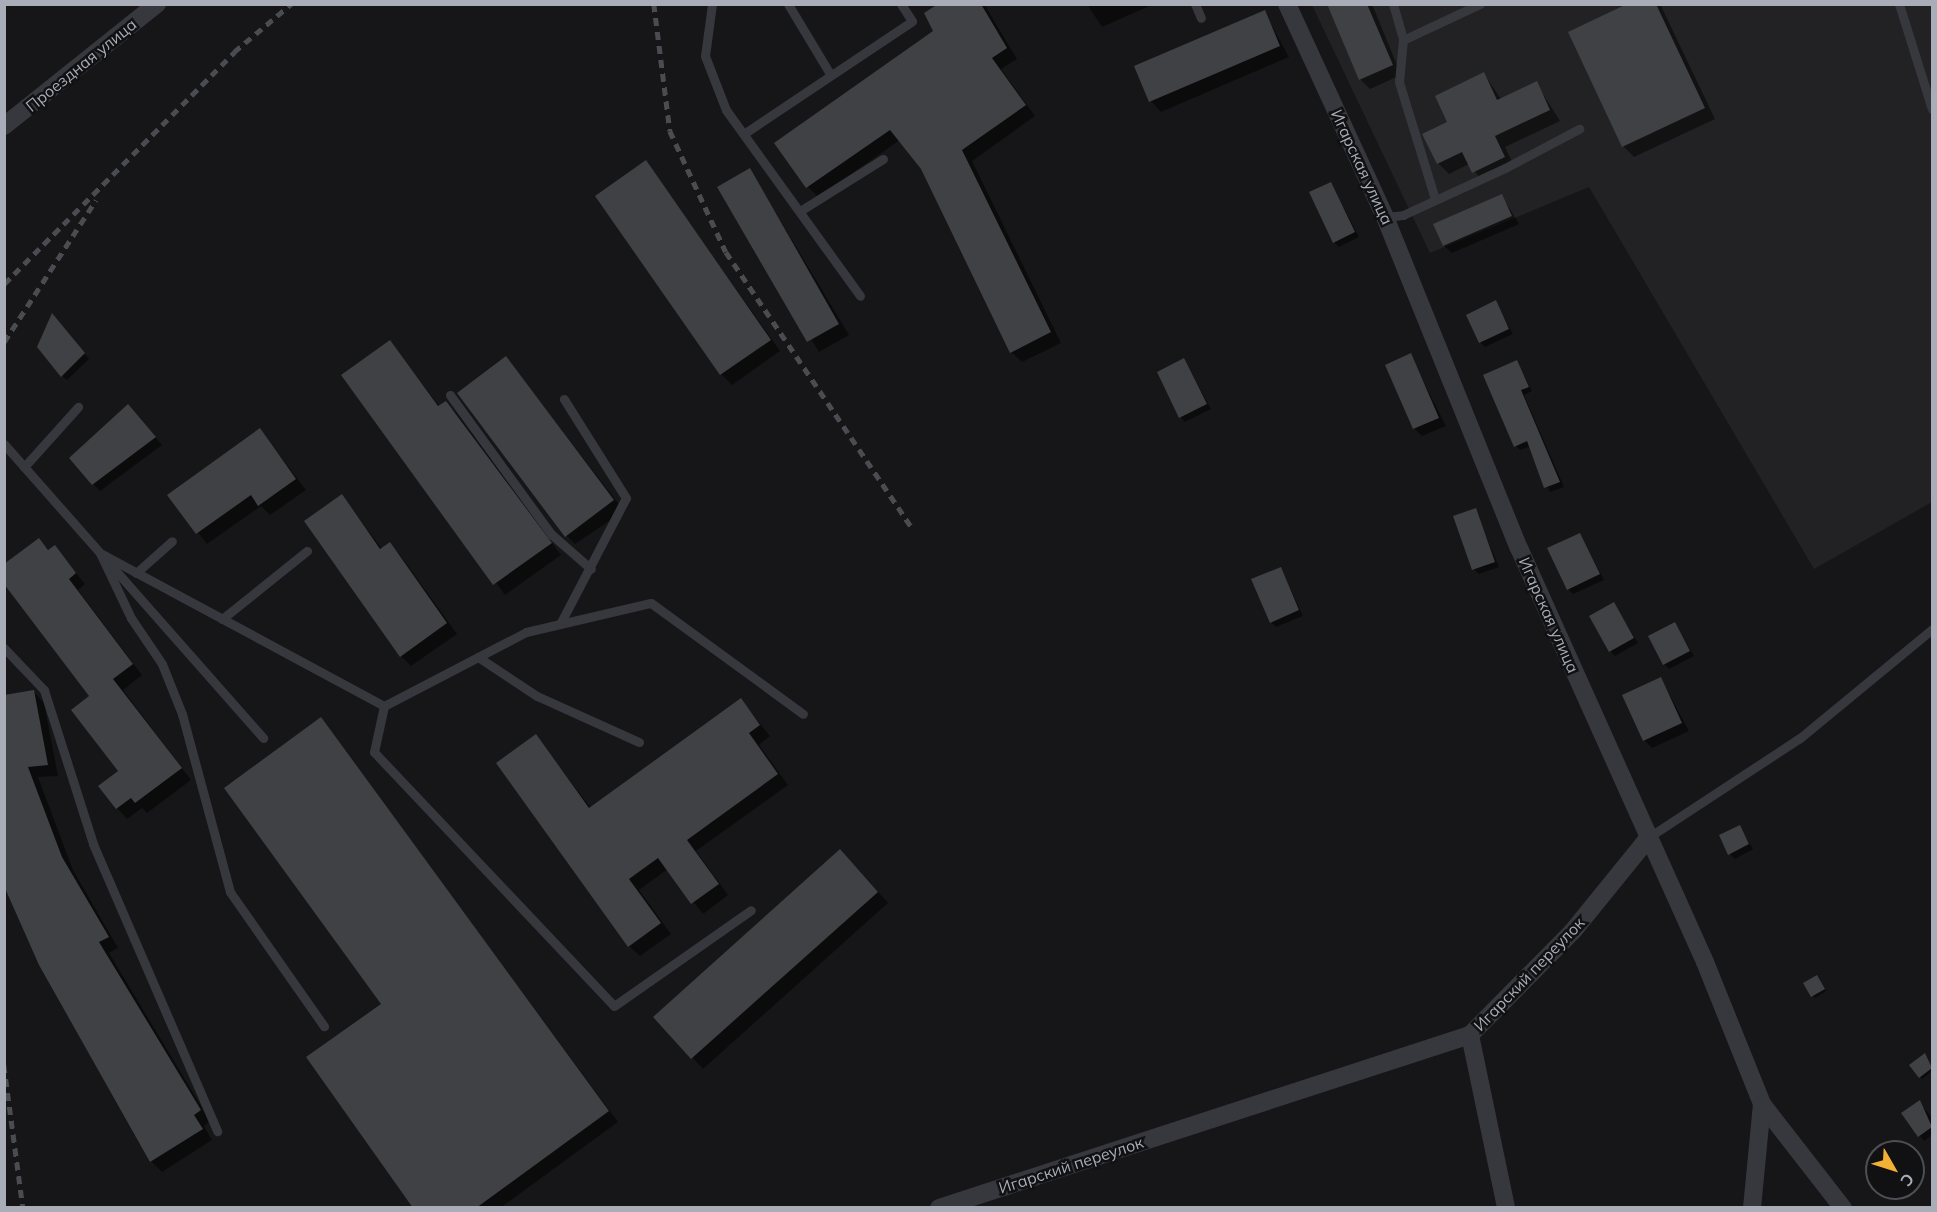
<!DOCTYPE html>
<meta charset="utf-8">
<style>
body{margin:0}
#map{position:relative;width:1937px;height:1212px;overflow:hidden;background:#161618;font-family:Mulish,sans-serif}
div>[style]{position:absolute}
.built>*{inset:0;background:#222225}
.shadow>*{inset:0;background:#0007}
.building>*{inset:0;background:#404145}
.lane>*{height:9px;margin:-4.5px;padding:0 4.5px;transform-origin:4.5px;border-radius:4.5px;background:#37383d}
.street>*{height:18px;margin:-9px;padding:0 9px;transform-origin:9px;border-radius:9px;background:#37383d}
.rail>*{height:4.5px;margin-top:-2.25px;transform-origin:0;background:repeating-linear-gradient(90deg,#4a4c52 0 8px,transparent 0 14px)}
span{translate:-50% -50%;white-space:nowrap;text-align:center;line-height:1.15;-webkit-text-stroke:5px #111113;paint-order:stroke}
.street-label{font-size:16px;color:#a8adb8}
.frame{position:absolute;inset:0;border:6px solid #a8adb8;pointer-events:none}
.north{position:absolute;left:1865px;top:1140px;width:60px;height:60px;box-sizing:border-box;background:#111113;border:2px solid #4d4f55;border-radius:50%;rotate:129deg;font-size:16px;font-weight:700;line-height:24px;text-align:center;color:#a8adb8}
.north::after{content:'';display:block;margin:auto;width:21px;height:27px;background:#f2b134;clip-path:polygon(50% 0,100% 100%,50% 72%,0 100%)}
</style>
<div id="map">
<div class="built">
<i style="clip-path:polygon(1312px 5px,1932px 5px,1932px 502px,1814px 569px,1589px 187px,1430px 253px)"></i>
</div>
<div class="shadow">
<i style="clip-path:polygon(940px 4px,984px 4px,1017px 59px,1001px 69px,1035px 116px,972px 161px,1061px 343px,1022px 362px,1011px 352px,922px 169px,900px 140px,818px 197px,808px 187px,935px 32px)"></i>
<i style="clip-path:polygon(1087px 4px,1154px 4px,1102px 27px)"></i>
<i style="clip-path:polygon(1329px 4px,1372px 4px,1401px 75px,1370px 89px,1360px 79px)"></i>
<i style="clip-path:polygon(1631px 4px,1661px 6px,1715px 119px,1634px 157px,1623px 146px)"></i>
<i style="clip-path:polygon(1264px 12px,1289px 57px,1161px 112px,1151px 101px)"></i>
<i style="clip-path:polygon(1484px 74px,1501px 99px,1536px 83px,1560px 121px,1505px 147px,1515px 168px,1484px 183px,1469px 164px,1449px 174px,1438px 163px,1449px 123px)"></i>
<i style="clip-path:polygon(646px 162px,780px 351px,732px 385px,721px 374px)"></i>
<i style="clip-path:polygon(750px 170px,849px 335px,819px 352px,719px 187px)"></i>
<i style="clip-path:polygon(1331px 184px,1359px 237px,1339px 247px,1334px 242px)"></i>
<i style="clip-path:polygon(1502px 196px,1519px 224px,1452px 253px,1444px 246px,1435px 225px)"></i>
<i style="clip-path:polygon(1495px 302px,1513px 334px,1485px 347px,1480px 342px)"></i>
<i style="clip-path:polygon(57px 319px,89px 359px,67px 380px,62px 376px)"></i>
<i style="clip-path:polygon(390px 342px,440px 407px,446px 403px,456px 413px,561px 555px,505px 595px,343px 376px)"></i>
<i style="clip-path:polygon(1410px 355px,1446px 426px,1422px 436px,1414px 428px)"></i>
<i style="clip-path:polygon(506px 358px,624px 511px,575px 544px,565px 534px)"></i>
<i style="clip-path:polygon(1184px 360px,1211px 409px,1185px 422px,1180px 417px)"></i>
<i style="clip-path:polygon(1517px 362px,1532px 391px,1524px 395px,1564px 487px,1550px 492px,1531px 446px,1520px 450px,1516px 446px)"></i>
<i style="clip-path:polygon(135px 413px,162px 445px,100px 491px,93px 484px)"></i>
<i style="clip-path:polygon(260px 430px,306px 490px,270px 515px,261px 506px,207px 544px,169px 495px)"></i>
<i style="clip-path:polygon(342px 496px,382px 549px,390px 544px,400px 555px,457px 634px,411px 666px,401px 656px)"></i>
<i style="clip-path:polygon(1475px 510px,1499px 567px,1479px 574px,1474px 569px)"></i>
<i style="clip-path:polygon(1580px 534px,1604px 580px,1573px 594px,1568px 589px)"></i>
<i style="clip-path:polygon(39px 540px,50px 551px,55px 547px,85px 584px,78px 590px,142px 675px,123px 690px,191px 780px,147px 813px,142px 808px,127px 819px,117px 808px,120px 771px)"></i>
<i style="clip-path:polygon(1281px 568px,1303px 616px,1276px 627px,1271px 622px)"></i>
<i style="clip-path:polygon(1614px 604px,1638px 643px,1615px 656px,1610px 651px)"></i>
<i style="clip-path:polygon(1675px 624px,1694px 656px,1669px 669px,1664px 664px)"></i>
<i style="clip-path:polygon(1661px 679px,1689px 731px,1652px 748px,1644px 740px)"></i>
<i style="clip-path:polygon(34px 692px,44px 703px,58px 776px,38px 777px,73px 870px,118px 948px,109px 953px,210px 1121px,204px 1126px,212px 1140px,162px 1172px,151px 1161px,4px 882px)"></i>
<i style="clip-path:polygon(741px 700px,770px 736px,759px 745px,788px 785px,696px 851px,728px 895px,703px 914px,668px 869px,639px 890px,671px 934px,640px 956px,629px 946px,535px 736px,591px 808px)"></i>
<i style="clip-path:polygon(321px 719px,618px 1122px,500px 1208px,414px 1208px,383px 1004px)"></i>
<i style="clip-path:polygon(1739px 826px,1753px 849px,1735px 859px,1730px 854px)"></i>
<i style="clip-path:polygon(851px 862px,888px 903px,703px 1069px,655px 1017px)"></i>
<i style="clip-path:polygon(1818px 978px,1826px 991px,1815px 998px,1805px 983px)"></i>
<i style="clip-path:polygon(1927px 1057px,1932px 1071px,1922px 1079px,1920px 1077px)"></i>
<i style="clip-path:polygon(1919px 1102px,1932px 1118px,1932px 1135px,1924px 1141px,1903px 1114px)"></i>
</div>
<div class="building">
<i style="clip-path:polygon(938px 4px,981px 4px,1007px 48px,992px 58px,1026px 105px,962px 150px,1051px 332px,1010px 353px,921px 169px,890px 130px,806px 188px,774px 143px,933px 31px,924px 13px)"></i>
<i style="clip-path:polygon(1327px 4px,1367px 4px,1393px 65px,1359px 80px)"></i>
<i style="clip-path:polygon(1627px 4px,1656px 4px,1705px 108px,1622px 147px,1568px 32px)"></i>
<i style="clip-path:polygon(1265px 10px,1280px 46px,1149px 102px,1134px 66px)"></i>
<i style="clip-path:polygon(1484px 72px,1497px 100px,1537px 81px,1550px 110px,1495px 136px,1505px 157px,1472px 173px,1462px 152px,1437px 164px,1422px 134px,1447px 122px,1435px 96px)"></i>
<i style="clip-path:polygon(646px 160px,771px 340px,720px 375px,595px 196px)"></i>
<i style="clip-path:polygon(750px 168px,839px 324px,807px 342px,717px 187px)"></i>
<i style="clip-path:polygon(1331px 182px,1355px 232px,1333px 243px,1309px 192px)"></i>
<i style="clip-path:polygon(1502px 194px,1512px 216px,1443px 246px,1433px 224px)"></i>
<i style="clip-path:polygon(1496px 300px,1509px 329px,1479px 343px,1466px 315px)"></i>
<i style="clip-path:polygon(52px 313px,85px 353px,61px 377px,37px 347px)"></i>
<i style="clip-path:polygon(390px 340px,438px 406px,446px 401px,552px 543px,493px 585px,341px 375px)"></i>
<i style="clip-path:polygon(1411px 353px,1439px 418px,1413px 429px,1385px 365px)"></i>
<i style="clip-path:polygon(506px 356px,614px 500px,565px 537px,457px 393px)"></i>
<i style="clip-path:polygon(1184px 358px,1207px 404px,1179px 418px,1157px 372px)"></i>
<i style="clip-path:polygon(1517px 360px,1529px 387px,1521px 390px,1560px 482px,1544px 488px,1527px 441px,1514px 447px,1483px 375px)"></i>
<i style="clip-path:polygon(128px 404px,156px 437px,92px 485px,69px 458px)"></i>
<i style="clip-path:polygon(260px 428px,296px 479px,258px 506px,251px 495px,196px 534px,167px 495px)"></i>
<i style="clip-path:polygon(342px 494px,380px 549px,390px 542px,447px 623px,400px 657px,304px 521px)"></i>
<i style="clip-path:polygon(1476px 508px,1495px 562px,1472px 570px,1453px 516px)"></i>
<i style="clip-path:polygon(1580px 533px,1600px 574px,1567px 590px,1547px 548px)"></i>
<i style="clip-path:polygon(39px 538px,48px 550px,55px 545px,76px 573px,69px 579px,133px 664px,113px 679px,182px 768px,135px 803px,131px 798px,116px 809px,98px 786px,118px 771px,71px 710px,89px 696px,4px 584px,4px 564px)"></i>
<i style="clip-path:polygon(1281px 567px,1299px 610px,1270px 623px,1251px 579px)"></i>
<i style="clip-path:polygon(1614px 602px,1634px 638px,1609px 652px,1589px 616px)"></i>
<i style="clip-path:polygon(1675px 622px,1690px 651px,1663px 665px,1648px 636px)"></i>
<i style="clip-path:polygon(1661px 677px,1682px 723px,1643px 741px,1622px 695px)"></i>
<i style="clip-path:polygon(34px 690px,48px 765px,28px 767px,62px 857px,109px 937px,99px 942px,201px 1110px,194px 1115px,203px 1129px,150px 1162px,39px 965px,4px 886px,4px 695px)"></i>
<i style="clip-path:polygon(741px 698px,760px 725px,749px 733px,778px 774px,687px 840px,719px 884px,691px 904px,658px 858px,629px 879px,661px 923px,628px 947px,496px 763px,536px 734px,589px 808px)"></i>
<i style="clip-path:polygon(321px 717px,609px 1111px,476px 1208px,413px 1208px,306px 1057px,381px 1004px,224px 788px)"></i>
<i style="clip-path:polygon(1740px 825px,1749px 844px,1728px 855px,1719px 835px)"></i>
<i style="clip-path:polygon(840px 849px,878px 892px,691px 1059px,653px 1017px)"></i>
<i style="clip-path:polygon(1817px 975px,1825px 989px,1811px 997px,1803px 983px)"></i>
<i style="clip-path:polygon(1925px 1053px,1932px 1068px,1919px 1078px,1909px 1065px)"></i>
<i style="clip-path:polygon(1920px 1100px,1932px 1127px,1918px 1137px,1901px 1113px)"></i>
</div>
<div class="lane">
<i style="left:712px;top:4px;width:52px;rotate:97.7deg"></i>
<i style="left:705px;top:56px;width:58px;rotate:68.7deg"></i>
<i style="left:726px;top:110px;width:229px;rotate:54.2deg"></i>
<i style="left:788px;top:4px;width:82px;rotate:59deg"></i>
<i style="left:1195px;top:4px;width:15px;rotate:67deg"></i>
<i style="left:1393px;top:4px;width:37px;rotate:74deg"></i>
<i style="left:1899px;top:4px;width:110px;rotate:72.6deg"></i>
<i style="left:745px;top:133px;width:201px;rotate:-33.8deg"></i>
<i style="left:912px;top:21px;width:20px;rotate:-123deg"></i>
<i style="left:1435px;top:199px;width:122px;rotate:-107.1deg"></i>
<i style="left:1399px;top:82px;width:42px;rotate:-84.6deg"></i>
<i style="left:1403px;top:40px;width:85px;rotate:-25.1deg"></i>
<i style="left:800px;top:211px;width:98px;rotate:-32.1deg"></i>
<i style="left:1385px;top:217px;width:18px;rotate:-6deg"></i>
<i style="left:1403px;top:215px;width:112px;rotate:-24.7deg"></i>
<i style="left:1505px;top:168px;width:84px;rotate:-27.8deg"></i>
<i style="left:450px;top:395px;width:172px;rotate:54deg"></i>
<i style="left:551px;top:534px;width:53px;rotate:41.2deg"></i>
<i style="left:4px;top:444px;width:392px;rotate:48.6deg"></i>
<i style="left:24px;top:467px;width:81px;rotate:-48deg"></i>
<i style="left:100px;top:553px;width:323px;rotate:28.3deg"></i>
<i style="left:384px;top:706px;width:160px;rotate:-27.5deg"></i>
<i style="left:526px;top:632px;width:128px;rotate:-13.1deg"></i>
<i style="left:651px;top:603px;width:188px;rotate:36.1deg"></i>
<i style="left:100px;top:553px;width:72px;rotate:64.5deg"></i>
<i style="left:131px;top:618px;width:55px;rotate:56deg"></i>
<i style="left:162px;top:664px;width:54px;rotate:68.2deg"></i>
<i style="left:182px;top:714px;width:184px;rotate:74.9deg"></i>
<i style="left:230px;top:892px;width:164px;rotate:55deg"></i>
<i style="left:136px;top:573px;width:48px;rotate:-41.6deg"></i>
<i style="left:222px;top:619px;width:109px;rotate:-38.7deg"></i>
<i style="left:560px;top:624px;width:142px;rotate:-62.4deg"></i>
<i style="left:626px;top:498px;width:117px;rotate:-122.1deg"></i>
<i style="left:4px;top:648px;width:58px;rotate:46.4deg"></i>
<i style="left:44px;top:690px;width:162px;rotate:72.3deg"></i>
<i style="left:93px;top:844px;width:313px;rotate:66.6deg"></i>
<i style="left:478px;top:657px;width:71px;rotate:33.5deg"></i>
<i style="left:537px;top:696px;width:112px;rotate:24.3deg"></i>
<i style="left:384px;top:706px;width:47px;rotate:102.3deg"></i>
<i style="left:374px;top:752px;width:349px;rotate:46.6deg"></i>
<i style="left:614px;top:1006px;width:167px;rotate:-35deg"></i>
<i style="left:1649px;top:837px;width:181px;rotate:-33.3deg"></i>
<i style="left:1800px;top:738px;width:171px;rotate:-39.5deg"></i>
</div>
<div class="street">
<i style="left:1287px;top:4px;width:234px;rotate:65.3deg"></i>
<i style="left:1385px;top:217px;width:357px;rotate:68deg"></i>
<i style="left:1519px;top:548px;width:454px;rotate:65.8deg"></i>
<i style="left:1705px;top:962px;width:153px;rotate:68.1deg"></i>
<i style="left:1762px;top:1104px;width:132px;rotate:52.1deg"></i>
<i style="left:4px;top:126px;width:196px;rotate:-38.6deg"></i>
<i style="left:1470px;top:1035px;width:177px;rotate:78.2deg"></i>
<i style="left:939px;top:1208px;width:558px;rotate:-18.05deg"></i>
<i style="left:1470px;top:1035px;width:146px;rotate:-45.3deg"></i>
<i style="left:1573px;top:931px;width:121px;rotate:-51deg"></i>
<i style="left:1752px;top:1208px;width:104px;rotate:-84.5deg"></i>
</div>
<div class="rail">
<i style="left:654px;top:4px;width:128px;rotate:82.8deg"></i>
<i style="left:670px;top:131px;width:133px;rotate:65.2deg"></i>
<i style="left:726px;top:252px;width:334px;rotate:56deg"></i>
<i style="left:4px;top:284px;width:327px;rotate:-45.2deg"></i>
<i style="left:234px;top:52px;width:75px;rotate:-40.1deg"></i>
<i style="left:4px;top:342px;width:169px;rotate:-57.1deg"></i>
<i style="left:4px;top:1065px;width:144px;rotate:82.4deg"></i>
</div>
<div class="street-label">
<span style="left:81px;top:65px;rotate:-39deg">Проездная улица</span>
<span style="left:1362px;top:167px;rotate:65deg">Игарская улица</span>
<span style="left:1549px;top:615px;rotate:66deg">Игарская улица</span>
<span style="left:1529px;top:974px;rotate:-46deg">Игарский переулок</span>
<span style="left:1071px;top:1165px;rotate:-18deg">Игарский переулок</span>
</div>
<div class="frame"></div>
<div class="north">С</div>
</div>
